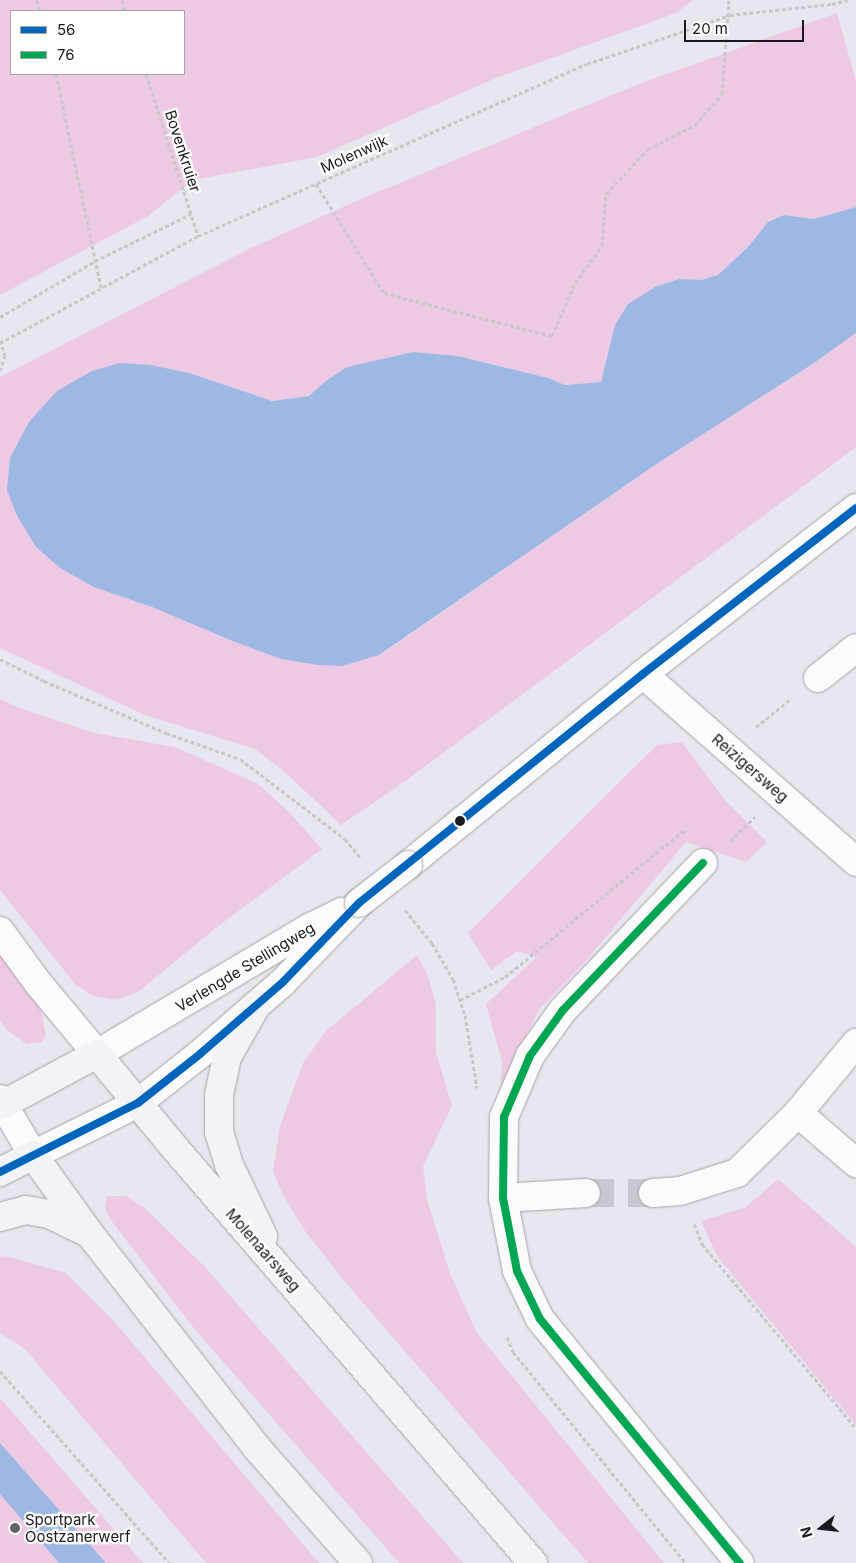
<!DOCTYPE html>
<style>
body{margin:0}
#map{position:relative;width:856px;height:1563px;overflow:hidden;background:#e8e6ee;font-family:Inter,sans-serif}
div>[style]{position:absolute}
.green>*{inset:0;background:#edc9e3}
.water>*{inset:0;background:#9cb8e3}
.minor-tunnel>*{height:28px;margin-top:-14px;transform-origin:0;background:repeating-linear-gradient(90deg,#c9c7cf 0 28px,transparent 0 42px)}
.path>*{height:3px;margin-top:-1.5px;transform-origin:0;background:repeating-linear-gradient(90deg,#c8c8ca 0 4px,transparent 0 6.5px)}
.roads{filter:drop-shadow(0 0 1px #a5a3aa) drop-shadow(0 0 1px #a5a3aa)}
.minor>*{height:28px;margin:-14px;padding:0 14px;transform-origin:14px;border-radius:14px;background:#fcfbfc}
.tertiary>*{height:28px;margin:-14px;padding:0 14px;transform-origin:14px;border-radius:14px;background:#fcfbfc}
.secondary>*{height:28px;margin:-14px;padding:0 14px;transform-origin:14px;border-radius:14px;background:#f2f3f6}
.bridges{filter:drop-shadow(0 0 1px #a5a3aa) drop-shadow(0 0 1px #a5a3aa)}
.tertiary-bridge>*{height:28px;margin:-14px;padding:0 14px;transform-origin:14px;border-radius:14px;background:#fcfbfc}
.bus-1>*{height:8px;margin:-4px;padding:0 4px;transform-origin:4px;border-radius:4px;background:#0065bd}
.bus-2>*{height:8px;margin:-4px;padding:0 4px;transform-origin:4px;border-radius:4px;background:#00a651}
.dots>*{width:14px;height:14px;translate:-50% -50%;box-sizing:border-box;border:2px solid #fff;border-radius:50%}
span{translate:-50% -50%;white-space:nowrap;text-align:center;line-height:1.15;-webkit-text-stroke:4.5px #fff;paint-order:stroke}
.street-label{font-size:15px;color:#1b191f}
.poi-label{font-size:15px;color:#1b191f}
.left{translate:0 -50%;text-align:left}
.legend{position:absolute;left:10px;top:10px;width:175px;height:65px;box-sizing:border-box;background:#fff;border:1px solid #a4a3a5;margin:0;padding:6px 9px;list-style:none;font-size:15px;color:#1b191f}
.legend li{display:flex;align-items:center;gap:10px;height:25px}
.legend b{width:25px;border:1px solid #a4a3a5}
.north{position:absolute;left:796px;top:1503px;width:50px;height:50px;-webkit-text-stroke:4px #fff;paint-order:stroke;rotate:254deg;font-size:14px;font-weight:700;line-height:20px;text-align:center;color:#1b191f}
.north::after{content:'';display:block;margin:auto;width:18px;height:22px;background:#1b191f;clip-path:polygon(50% 0,100% 100%,50% 72%,0 100%)}
.scale{position:absolute;left:684px;top:20px;width:120px;height:22px;box-sizing:border-box;border:2px solid #1b191f;border-top:0;padding-left:6px;font-size:15px;line-height:18px;white-space:nowrap;color:#1b191f;-webkit-text-stroke:4px #fff;paint-order:stroke}
</style>
<div id="map">
<div class="green">
<i style="clip-path:polygon(evenodd,0 0,693px 0,676px 13px,496px 78px,317px 157px,193px 180px,148px 216px,0 295px,0 0,11px 11px,184px 11px,184px 74px,11px 74px,11px 11px)"></i>
<i style="clip-path:polygon(837px 13px,856px 81px,856px 207px,814px 219px,784px 215px,768px 222px,748px 247px,718px 275px,701px 280px,679px 279px,655px 287px,628px 304px,615px 325px,601px 382px,565px 385px,548px 378px,458px 356px,413px 352px,347px 367px,327px 380px,309px 396px,272px 401px,189px 373px,16px 514px,36px 547px,60px 568px,230px 640px,380px 655px,658px 463px,811px 365px,856px 333px,856px 447px,408px 779px,341px 825px,285px 772px,255px 749px,145px 715px,0 648px,0 377px,251px 248px,361px 199px,636px 85px)"></i>
<i style="clip-path:polygon(0 699px,22px 709px,94px 733px,175px 747px,258px 784px,290px 813px,322px 849px,217px 927px,138px 992px,116px 1000px,93px 996px,75px 984px,0 890px)"></i>
<i style="clip-path:polygon(682px 742px,725px 800px,767px 842px,746px 862px,686px 842px,584px 963px,540px 1008px,501px 1085px,502px 1062px,486px 1004px,537px 957px,517px 951px,491px 970px,468px 933px,657px 745px)"></i>
<i style="clip-path:polygon(0 947px,30px 989px,42px 1015px,46px 1035px,42px 1042px,27px 1044px,8px 1031px,0 1021px)"></i>
<i style="clip-path:polygon(417px 955px,428px 976px,436px 1004px,436px 1053px,452px 1106px,423px 1166px,427px 1199px,450px 1274px,477px 1333px,664px 1563px,588px 1563px,345px 1282px,305px 1231px,283px 1195px,273px 1171px,280px 1126px,303px 1063px,326px 1031px)"></i>
<i style="clip-path:polygon(778px 1179px,856px 1247px,856px 1425px,717px 1256px,701px 1221px,746px 1207px)"></i>
<i style="clip-path:polygon(107px 1196px,126px 1196px,145px 1208px,205px 1267px,463px 1563px,399px 1563px,193px 1327px,110px 1219px,105px 1208px)"></i>
<i style="clip-path:polygon(6px 1256px,66px 1273px,113px 1320px,319px 1563px,206px 1563px,25px 1349px,0 1333px,0 1257px)"></i>
<i style="clip-path:polygon(0 1399px,2px 1400px,143px 1563px,106px 1563px,0 1443px)"></i>
<i style="clip-path:polygon(0 1493px,59px 1563px,0 1563px)"></i>
</div>
<div class="water">
<i style="clip-path:polygon(856px 207px,856px 333px,811px 365px,658px 463px,379px 655px,342px 666px,318px 665px,281px 659px,230px 640px,152px 607px,94px 587px,60px 568px,36px 547px,16px 514px,7px 490px,10px 458px,29px 422px,57px 391px,92px 371px,120px 363px,150px 365px,189px 373px,272px 401px,309px 396px,327px 380px,347px 367px,413px 352px,458px 356px,548px 378px,565px 385px,601px 382px,615px 325px,628px 304px,655px 287px,679px 279px,701px 280px,718px 275px,748px 247px,768px 222px,784px 215px,814px 219px)"></i>
<i style="clip-path:polygon(0 1443px,106px 1563px,59px 1563px,0 1494px)"></i>
</div>
<div class="minor-tunnel">
<i style="left:586px;top:1193px;width:67px"></i>
</div>
<div class="path">
<i style="left:37px;top:0;width:11px;rotate:75deg"></i>
<i style="left:122px;top:0;width:11px;rotate:75deg"></i>
<i style="left:56px;top:74px;width:219px;rotate:78.1deg"></i>
<i style="left:146px;top:74px;width:170px;rotate:72.2deg"></i>
<i style="left:316px;top:184px;width:128px;rotate:58deg"></i>
<i style="left:384px;top:293px;width:173px;rotate:14.4deg"></i>
<i style="left:552px;top:336px;width:58px;rotate:-66.5deg"></i>
<i style="left:575px;top:283px;width:46px;rotate:-53.9deg"></i>
<i style="left:602px;top:246px;width:52px;rotate:-85.6deg"></i>
<i style="left:606px;top:194px;width:62px;rotate:-47deg"></i>
<i style="left:648px;top:149px;width:53px;rotate:-27.1deg"></i>
<i style="left:695px;top:125px;width:41px;rotate:-48.9deg"></i>
<i style="left:722px;top:94px;width:94px;rotate:-85.7deg"></i>
<i style="left:0;top:317px;width:110px;rotate:-30.5deg"></i>
<i style="left:95px;top:261px;width:107px;rotate:-26.1deg"></i>
<i style="left:0;top:340px;width:16px;rotate:72deg"></i>
<i style="left:5px;top:355px;width:16px;rotate:108deg"></i>
<i style="left:0;top:343px;width:225px;rotate:-28.4deg"></i>
<i style="left:198px;top:236px;width:425px;rotate:-23.9deg"></i>
<i style="left:587px;top:64px;width:151px;rotate:-18.9deg"></i>
<i style="left:730px;top:15px;width:103px;rotate:-6.2deg"></i>
<i style="left:832px;top:4px;width:16px;rotate:-14deg"></i>
<i style="left:0;top:659px;width:49px;rotate:26.6deg"></i>
<i style="left:44px;top:681px;width:133px;rotate:23.1deg"></i>
<i style="left:166px;top:733px;width:78px;rotate:19.4deg"></i>
<i style="left:240px;top:759px;width:132px;rotate:37.3deg"></i>
<i style="left:345px;top:839px;width:25px;rotate:50deg"></i>
<i style="left:756px;top:727px;width:46px;rotate:-38.9deg"></i>
<i style="left:730px;top:841px;width:35px;rotate:-44deg"></i>
<i style="left:405px;top:910px;width:43px;rotate:50.7deg"></i>
<i style="left:432px;top:943px;width:42px;rotate:59.7deg"></i>
<i style="left:453px;top:979px;width:38px;rotate:72deg"></i>
<i style="left:465px;top:1015px;width:74px;rotate:80.7deg"></i>
<i style="left:460px;top:1000px;width:51px;rotate:-27.1deg"></i>
<i style="left:505px;top:977px;width:230px;rotate:-39.4deg"></i>
<i style="left:683px;top:831px;width:3px;rotate:45deg"></i>
<i style="left:694px;top:1224px;width:22px;rotate:68deg"></i>
<i style="left:702px;top:1244px;width:240px;rotate:50.1deg"></i>
<i style="left:507px;top:1337px;width:16px;rotate:68deg"></i>
<i style="left:513px;top:1352px;width:273px;rotate:50.7deg"></i>
<i style="left:0;top:1371px;width:256px;rotate:48.6deg"></i>
</div>
<div class="roads">
<div class="minor">
<i style="left:643px;top:674px;width:284px;rotate:41.4deg"></i>
<i style="left:818px;top:678px;width:48px;rotate:-38.3deg"></i>
<i style="left:703px;top:863px;width:203px;rotate:133.6deg"></i>
<i style="left:563px;top:1010px;width:57px;rotate:125.7deg"></i>
<i style="left:530px;top:1056px;width:66px;rotate:113.1deg"></i>
<i style="left:504px;top:1117px;width:81px;rotate:90.7deg"></i>
<i style="left:503px;top:1198px;width:74px;rotate:79.1deg"></i>
<i style="left:517px;top:1271px;width:53px;rotate:64.4deg"></i>
<i style="left:540px;top:1319px;width:315px;rotate:50.7deg"></i>
<i style="left:798px;top:1113px;width:77px;rotate:40.8deg"></i>
<i style="left:653px;top:1193px;width:27px;rotate:-4deg"></i>
<i style="left:680px;top:1191px;width:60px;rotate:-17.5deg"></i>
<i style="left:737px;top:1173px;width:86px;rotate:-44.5deg"></i>
<i style="left:798px;top:1113px;width:91px;rotate:-50.4deg"></i>
<i style="left:503px;top:1198px;width:83px;rotate:-3.4deg"></i>
</div>
<div class="tertiary">
<i style="left:408px;top:865px;width:303px;rotate:-39.1deg"></i>
<i style="left:643px;top:674px;width:270px;rotate:-37.9deg"></i>
<i style="left:0;top:931px;width:64px;rotate:53.8deg"></i>
<i style="left:38px;top:983px;width:92px;rotate:50.3deg"></i>
<i style="left:97px;top:1054px;width:249px;rotate:-30.7deg"></i>
<i style="left:311px;top:927px;width:34px;rotate:-26deg"></i>
<i style="left:0;top:1099px;width:65px;rotate:59.5deg"></i>
<i style="left:33px;top:1155px;width:117px;rotate:-26.3deg"></i>
<i style="left:138px;top:1103px;width:79px;rotate:-38.3deg"></i>
<i style="left:200px;top:1054px;width:108px;rotate:-40.9deg"></i>
<i style="left:282px;top:983px;width:111px;rotate:-46.1deg"></i>
</div>
<div class="secondary">
<i style="left:257px;top:1004px;width:61px;rotate:119.5deg"></i>
<i style="left:227px;top:1057px;width:39px;rotate:102deg"></i>
<i style="left:219px;top:1095px;width:37px;rotate:90deg"></i>
<i style="left:219px;top:1132px;width:34px;rotate:73deg"></i>
<i style="left:229px;top:1165px;width:79px;rotate:64.4deg"></i>
<i style="left:0;top:1106px;width:110px;rotate:-28.2deg"></i>
<i style="left:97px;top:1054px;width:119px;rotate:50.4deg"></i>
<i style="left:173px;top:1146px;width:551px;rotate:49.2deg"></i>
<i style="left:0;top:1172px;width:37px;rotate:-27deg"></i>
<i style="left:33px;top:1155px;width:96px;rotate:54.3deg"></i>
<i style="left:89px;top:1233px;width:273px;rotate:52deg"></i>
<i style="left:257px;top:1448px;width:153px;rotate:48.7deg"></i>
<i style="left:0;top:1217px;width:27px;rotate:-15deg"></i>
<i style="left:26px;top:1210px;width:23px;rotate:10deg"></i>
<i style="left:49px;top:1214px;width:41px;rotate:25.9deg"></i>
</div>
</div>
<div class="bridges">
<div class="tertiary-bridge">
<i style="left:359px;top:903px;width:62px;rotate:-37.8deg"></i>
</div>
</div>
<div class="bus-1">
<i style="left:0;top:1172px;width:154px;rotate:-26.6deg"></i>
<i style="left:138px;top:1103px;width:79px;rotate:-38.3deg"></i>
<i style="left:200px;top:1054px;width:108px;rotate:-40.9deg"></i>
<i style="left:282px;top:983px;width:111px;rotate:-46.1deg"></i>
<i style="left:359px;top:903px;width:365px;rotate:-38.9deg"></i>
<i style="left:643px;top:674px;width:270px;rotate:-37.9deg"></i>
</div>
<div class="bus-2">
<i style="left:703px;top:863px;width:203px;rotate:133.6deg"></i>
<i style="left:563px;top:1010px;width:57px;rotate:125.7deg"></i>
<i style="left:530px;top:1056px;width:66px;rotate:113.1deg"></i>
<i style="left:504px;top:1117px;width:81px;rotate:90.7deg"></i>
<i style="left:503px;top:1198px;width:74px;rotate:79.1deg"></i>
<i style="left:517px;top:1271px;width:53px;rotate:64.4deg"></i>
<i style="left:540px;top:1319px;width:315px;rotate:50.7deg"></i>
</div>
<div class="dots">
<i style="left:460px;top:821px;background:#1b191f"></i>
<i style="left:15px;top:1528px;background:#636167"></i>
</div>
<div class="street-label">
<span style="left:183px;top:151px;rotate:72deg">Bovenkruier</span>
<span style="left:354px;top:154px;rotate:-24deg">Molenwijk</span>
<span style="left:750px;top:768px;rotate:41deg">Reizigersweg</span>
<span style="left:245px;top:967px;rotate:-31deg">Verlengde Stellingweg</span>
<span style="left:263px;top:1250px;rotate:49deg">Molenaarsweg</span>
</div>
<div class="poi-label">
<span class="left" style="left:25px;top:1528px">Sportpark<br>Oostzanerwerf</span>
</div>
<ul class="legend">
<li><b style="height:6px;background:#0065bd"></b>56</li>
<li><b style="height:6px;background:#00a651"></b>76</li>
</ul>
<div class="north">N</div>
<div class="scale">20 m</div>
</div>
